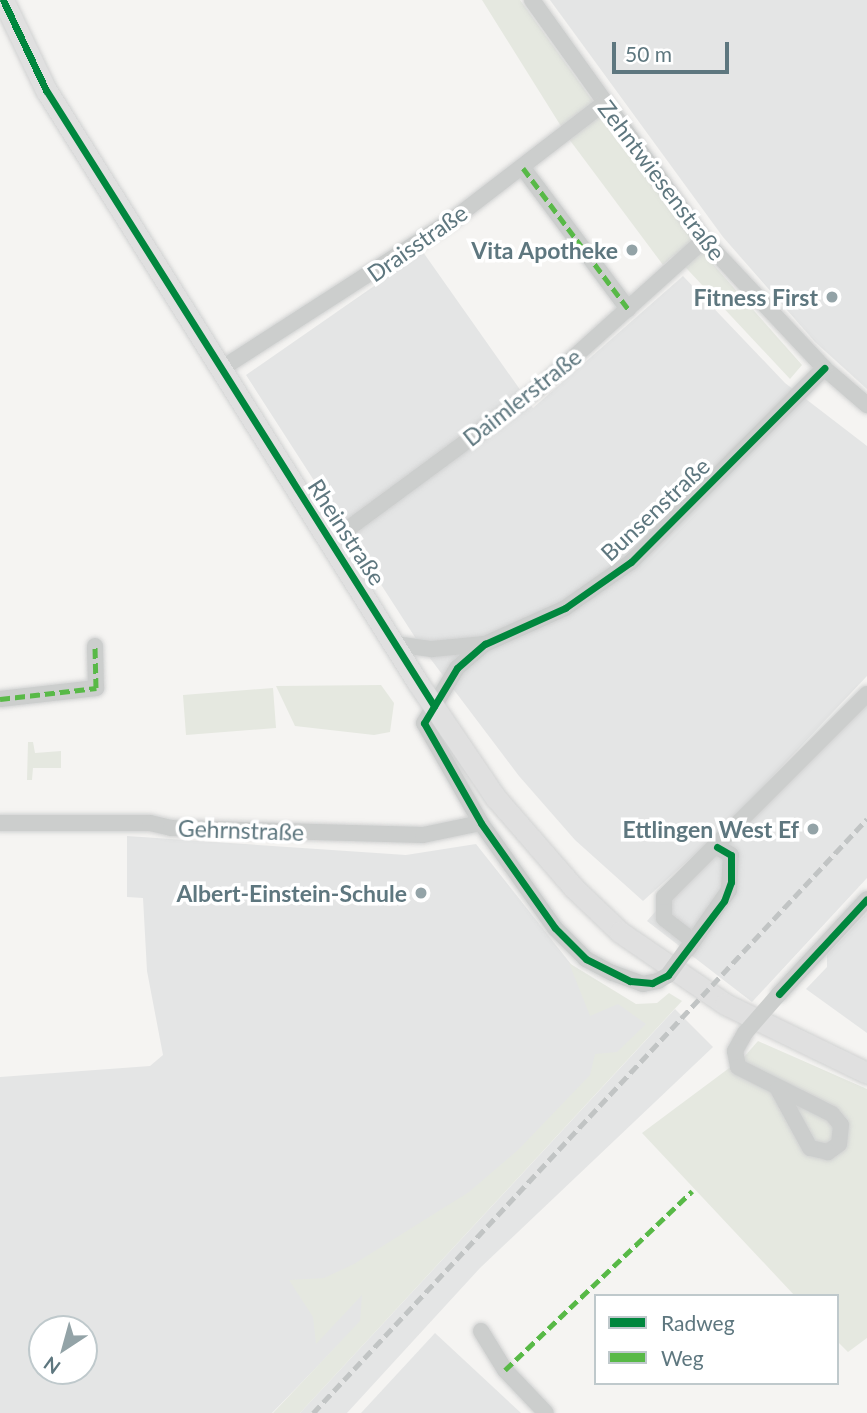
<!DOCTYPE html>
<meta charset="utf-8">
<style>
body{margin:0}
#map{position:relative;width:867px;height:1413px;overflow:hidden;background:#f5f4f2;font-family:Lato,sans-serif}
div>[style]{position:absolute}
.built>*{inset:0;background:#e4e5e5}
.green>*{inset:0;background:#e5e8e0}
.roads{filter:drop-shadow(0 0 2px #d1d2d2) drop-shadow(0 0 2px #d1d2d2)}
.minor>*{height:16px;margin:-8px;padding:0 8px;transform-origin:8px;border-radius:8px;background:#cccecd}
.secondary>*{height:21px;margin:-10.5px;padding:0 10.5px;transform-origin:10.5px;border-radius:10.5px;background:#e0e0e0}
.rail>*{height:4.5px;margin-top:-2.25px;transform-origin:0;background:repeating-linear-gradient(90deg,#c1c4c4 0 10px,transparent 0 15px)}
.minor-bridge>*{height:16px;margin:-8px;padding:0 8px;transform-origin:8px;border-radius:8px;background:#cccecd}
.quiet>*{height:5px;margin-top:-2.5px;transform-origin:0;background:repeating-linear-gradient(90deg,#58b947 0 10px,transparent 0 15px)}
.cycleway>*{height:7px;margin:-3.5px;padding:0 3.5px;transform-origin:3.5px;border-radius:3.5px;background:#00873e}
.dots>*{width:19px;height:19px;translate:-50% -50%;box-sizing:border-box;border:4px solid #fff;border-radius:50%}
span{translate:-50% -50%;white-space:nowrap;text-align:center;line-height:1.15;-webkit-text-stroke:7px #fff;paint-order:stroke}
.street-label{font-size:23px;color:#5e777f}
.poi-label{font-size:23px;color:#5e777f;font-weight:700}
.right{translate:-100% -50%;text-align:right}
.legend{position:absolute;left:594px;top:1294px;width:245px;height:91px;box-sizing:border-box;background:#fff;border:2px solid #bfc9cc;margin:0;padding:9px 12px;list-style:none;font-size:21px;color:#5e777f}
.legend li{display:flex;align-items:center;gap:14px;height:35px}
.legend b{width:35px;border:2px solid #bfc9cc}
.north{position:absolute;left:28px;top:1315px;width:70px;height:70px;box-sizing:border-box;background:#fff;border:2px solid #bfc9cc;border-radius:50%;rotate:216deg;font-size:19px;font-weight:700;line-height:28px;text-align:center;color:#5e777f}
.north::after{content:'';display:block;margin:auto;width:24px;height:32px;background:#93a3a7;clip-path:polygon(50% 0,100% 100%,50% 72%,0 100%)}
.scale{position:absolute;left:612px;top:42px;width:117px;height:32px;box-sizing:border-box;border:4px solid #5e777f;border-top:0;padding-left:9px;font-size:21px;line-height:24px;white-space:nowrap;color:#5e777f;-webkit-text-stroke:5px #fff;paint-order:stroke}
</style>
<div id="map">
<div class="built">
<i style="clip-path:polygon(550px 0,867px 0,867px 389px,815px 342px,723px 237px)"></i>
<i style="clip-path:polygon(423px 252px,533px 408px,683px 276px,785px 383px,867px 446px,867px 676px,723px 829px,643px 901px,575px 840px,519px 776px,420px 645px,246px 375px)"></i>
<i style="clip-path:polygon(867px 692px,867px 878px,752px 1002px,647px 921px,732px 826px)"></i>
<i style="clip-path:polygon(evenodd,127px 836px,406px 855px,476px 844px,578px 973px,651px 1023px,272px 1413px,0 1413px,0 1077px,150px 1066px,163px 1055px,147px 971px,143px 898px,127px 897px,127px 836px,42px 1329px,84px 1329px,84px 1371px,42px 1371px,42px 1329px)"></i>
<i style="clip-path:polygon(867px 913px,867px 1033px,806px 989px,827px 967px,827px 955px)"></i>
<i style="clip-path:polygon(675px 1009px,713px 1047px,480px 1268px,347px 1413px,300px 1413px)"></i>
<i style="clip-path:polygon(435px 1333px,521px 1413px,361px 1413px)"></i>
</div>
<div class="green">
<i style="clip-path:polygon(482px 0,520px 0,697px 246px,802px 365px,790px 379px,674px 255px,663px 265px,569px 139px)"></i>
<i style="clip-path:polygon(381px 685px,394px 703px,390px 732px,374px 735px,295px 726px,276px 686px)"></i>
<i style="clip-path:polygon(273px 688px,276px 728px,186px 735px,183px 695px)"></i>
<i style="clip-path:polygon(28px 742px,33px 742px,35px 753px,61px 751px,61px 768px,33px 768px,32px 780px,27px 780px)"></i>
<i style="clip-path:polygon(569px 963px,636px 1004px,657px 1003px,669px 993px,682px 1001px,300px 1413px,273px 1413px,360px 1321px,362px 1295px,316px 1344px,313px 1317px,289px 1280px,324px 1278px,354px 1264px,469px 1192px,518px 1150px,590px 1075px,595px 1054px,617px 1052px,646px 1024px,618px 1004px,590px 1016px)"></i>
<i style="clip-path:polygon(758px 1041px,867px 1089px,867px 1338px,848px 1352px,837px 1341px,837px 1296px,795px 1296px,642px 1133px,744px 1057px)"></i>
</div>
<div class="roads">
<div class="minor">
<i style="left:532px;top:0;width:295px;rotate:54.4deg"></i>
<i style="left:704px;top:240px;width:175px;rotate:46.8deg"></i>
<i style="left:824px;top:368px;width:57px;rotate:40.7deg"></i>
<i style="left:523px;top:168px;width:176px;rotate:53.3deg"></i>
<i style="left:221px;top:369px;width:278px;rotate:-32.8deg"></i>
<i style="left:455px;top:218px;width:187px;rotate:-37.6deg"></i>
<i style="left:330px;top:542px;width:266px;rotate:-36.4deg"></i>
<i style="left:544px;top:384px;width:215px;rotate:-42deg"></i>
<i style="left:395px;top:644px;width:37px;rotate:8deg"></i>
<i style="left:432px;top:649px;width:53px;rotate:-5.4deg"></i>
<i style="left:0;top:699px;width:97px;rotate:-6.5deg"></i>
<i style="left:96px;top:688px;width:42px;rotate:-91.4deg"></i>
<i style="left:0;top:823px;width:150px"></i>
<i style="left:150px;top:823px;width:22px;rotate:13deg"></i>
<i style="left:171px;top:828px;width:252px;rotate:1.6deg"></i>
<i style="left:423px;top:835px;width:59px;rotate:-11.7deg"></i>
<i style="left:693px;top:941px;width:37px;rotate:-142deg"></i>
<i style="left:664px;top:918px;width:21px;rotate:-90deg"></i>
<i style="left:664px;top:897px;width:287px;rotate:-45deg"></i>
<i style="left:688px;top:949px;width:72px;rotate:-55.2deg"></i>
<i style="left:729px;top:890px;width:35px;rotate:-87deg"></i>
<i style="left:731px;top:855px;width:16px;rotate:-150deg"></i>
<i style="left:658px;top:981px;width:15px;rotate:169deg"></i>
<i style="left:643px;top:984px;width:33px;rotate:-160deg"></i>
<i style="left:612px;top:973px;width:30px;rotate:-152deg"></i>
<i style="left:586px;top:959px;width:44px;rotate:-135deg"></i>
<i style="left:555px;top:928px;width:128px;rotate:-125.2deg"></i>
<i style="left:481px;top:823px;width:115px;rotate:-119.7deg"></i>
<i style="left:424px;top:723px;width:64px;rotate:-59deg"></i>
<i style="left:457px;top:668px;width:37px;rotate:-41deg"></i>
<i style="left:485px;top:644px;width:88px;rotate:-24.2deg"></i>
<i style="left:565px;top:608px;width:80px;rotate:-34.9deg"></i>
<i style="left:631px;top:562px;width:274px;rotate:-45.1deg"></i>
<i style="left:779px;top:994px;width:129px;rotate:-47.2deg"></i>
<i style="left:745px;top:1033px;width:21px;rotate:119deg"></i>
<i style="left:735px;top:1051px;width:16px;rotate:79deg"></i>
<i style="left:738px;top:1067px;width:105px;rotate:26.6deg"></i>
<i style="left:832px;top:1114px;width:14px;rotate:51deg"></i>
<i style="left:841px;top:1125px;width:19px;rotate:96deg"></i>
<i style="left:839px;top:1144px;width:14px;rotate:144deg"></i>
<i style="left:828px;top:1152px;width:18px;rotate:-167deg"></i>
<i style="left:810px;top:1148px;width:67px;rotate:-118.5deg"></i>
<i style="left:481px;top:1331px;width:46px;rotate:58.4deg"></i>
<i style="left:505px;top:1370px;width:59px;rotate:46.4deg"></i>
</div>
<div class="secondary">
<i style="left:3px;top:0;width:100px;rotate:64.5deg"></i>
<i style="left:46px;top:90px;width:700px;rotate:57.9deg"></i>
<i style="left:418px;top:683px;width:139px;rotate:55.9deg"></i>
<i style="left:496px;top:798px;width:119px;rotate:49.1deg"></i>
<i style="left:574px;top:888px;width:64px;rotate:43.7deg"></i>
<i style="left:620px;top:932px;width:127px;rotate:34.4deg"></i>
<i style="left:725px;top:1004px;width:158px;rotate:25.9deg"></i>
</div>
</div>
<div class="rail">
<i style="left:313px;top:1413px;width:812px;rotate:-47deg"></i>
</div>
<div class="minor-bridge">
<i style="left:658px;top:981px;width:12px;rotate:-31deg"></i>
<i style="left:668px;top:975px;width:32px;rotate:-54deg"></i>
<i style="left:745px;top:1033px;width:52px;rotate:-48.9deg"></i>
</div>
<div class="quiet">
<i style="left:523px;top:168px;width:176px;rotate:53.3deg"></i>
<i style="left:0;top:699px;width:97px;rotate:-6.5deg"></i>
<i style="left:96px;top:688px;width:42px;rotate:-91.4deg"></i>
<i style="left:505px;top:1370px;width:259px;rotate:-43.7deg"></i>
</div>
<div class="cycleway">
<i style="left:3px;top:0;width:100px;rotate:64.5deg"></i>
<i style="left:46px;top:90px;width:728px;rotate:57.79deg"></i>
<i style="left:717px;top:847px;width:16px;rotate:30deg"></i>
<i style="left:731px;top:855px;width:27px;rotate:90deg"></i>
<i style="left:731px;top:882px;width:20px;rotate:110deg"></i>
<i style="left:724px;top:901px;width:93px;rotate:127.1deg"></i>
<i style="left:668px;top:975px;width:18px;rotate:153deg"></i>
<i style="left:652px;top:983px;width:22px;rotate:-175deg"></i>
<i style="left:630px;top:981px;width:49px;rotate:-153.4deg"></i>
<i style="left:586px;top:959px;width:44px;rotate:-135deg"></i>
<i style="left:555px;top:928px;width:128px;rotate:-125.2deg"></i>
<i style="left:481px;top:823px;width:115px;rotate:-119.7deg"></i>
<i style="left:424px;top:723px;width:64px;rotate:-59deg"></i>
<i style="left:457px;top:668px;width:37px;rotate:-41deg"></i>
<i style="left:485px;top:644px;width:88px;rotate:-24.2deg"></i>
<i style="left:565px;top:608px;width:80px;rotate:-34.9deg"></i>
<i style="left:631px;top:562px;width:274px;rotate:-45.1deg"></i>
<i style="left:779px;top:994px;width:129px;rotate:-47.2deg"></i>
</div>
<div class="dots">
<i style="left:632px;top:250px;background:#93a3a7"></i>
<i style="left:832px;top:297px;background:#93a3a7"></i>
<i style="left:813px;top:829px;background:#93a3a7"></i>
<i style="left:421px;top:893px;background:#93a3a7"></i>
</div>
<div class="street-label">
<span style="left:662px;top:180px;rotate:53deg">Zehntwiesenstraße</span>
<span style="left:417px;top:243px;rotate:-35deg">Draisstraße</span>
<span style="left:522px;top:397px;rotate:-38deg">Daimlerstraße</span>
<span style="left:655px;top:509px;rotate:-43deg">Bunsenstraße</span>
<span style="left:347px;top:532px;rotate:57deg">Rheinstraße</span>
<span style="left:241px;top:830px;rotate:2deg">Gehrnstraße</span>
</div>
<div class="poi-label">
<span class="right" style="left:618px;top:250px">Vita Apotheke</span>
<span class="right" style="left:818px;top:297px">Fitness First</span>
<span class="right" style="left:799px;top:829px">Ettlingen West Ef</span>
<span class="right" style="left:407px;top:893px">Albert-Einstein-Schule</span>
</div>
<ul class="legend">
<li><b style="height:9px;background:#00873e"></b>Radweg</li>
<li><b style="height:9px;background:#58b947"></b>Weg</li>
</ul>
<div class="north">N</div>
<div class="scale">50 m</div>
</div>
